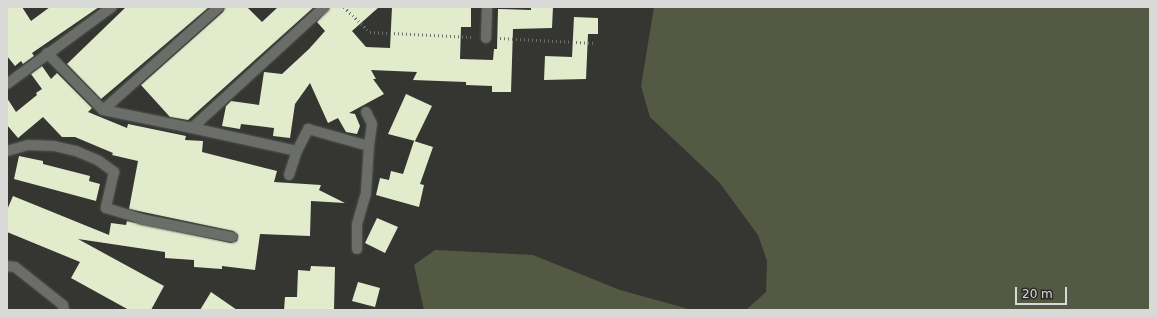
<!DOCTYPE html>
<style>
body{margin:0}
#map{position:relative;width:1157px;height:317px;overflow:hidden;background:#353631;font-family:"DejaVu Sans",sans-serif}
div>[style]{position:absolute}
.green>*{inset:0;background:#535942}
.building>*{inset:0;background:#e2ebcc}
.path>*{height:2.5px;margin-top:-1.25px;transform-origin:0;background:repeating-linear-gradient(90deg,#6f706b 0 1px,transparent 0 4px)}
.roads{filter:drop-shadow(0 0 1px #51534e) drop-shadow(0 0 1px #51534e)}
.minor>*{height:10px;margin:-5px;padding:0 5px;transform-origin:5px;border-radius:5px;background:#6b6d68}
span{translate:-50% -50%;white-space:nowrap;text-align:center;line-height:1.15;-webkit-text-stroke:4px #2b2c28;paint-order:stroke}
.frame{position:absolute;inset:0;border:8px solid #d9dad7;pointer-events:none}
.scale{position:absolute;left:1015px;top:287px;width:52px;height:18px;box-sizing:border-box;border:2px solid #d9dad7;border-top:0;padding-left:5px;font-size:12px;line-height:14px;white-space:nowrap;color:#d9dad7;-webkit-text-stroke:3px #2b2c28;paint-order:stroke}
</style>
<div id="map">
<div class="green">
<i style="clip-path:polygon(654px 7px,1150px 7px,1150px 310px,746px 310px,766px 292px,767px 261px,758px 235px,719px 182px,650px 117px,641px 86px)"></i>
<i style="clip-path:polygon(435px 250px,533px 255px,620px 290px,692px 310px,424px 310px,414px 265px)"></i>
</div>
<div class="building">
<i style="clip-path:polygon(7px 7px,22px 7px,31px 21px,50px 7px,99px 7px,32px 53px,34px 56px,23px 64px,21px 61px,15px 66px,7px 56px)"></i>
<i style="clip-path:polygon(126px 7px,209px 7px,101px 99px,67px 64px)"></i>
<i style="clip-path:polygon(225px 7px,247px 7px,262px 22px,278px 7px,314px 7px,188px 120px,170px 117px,141px 85px,223px 12px)"></i>
<i style="clip-path:polygon(330px 7px,379px 7px,352px 31px,366px 47px,390px 48px,392px 7px,471px 7px,471px 27px,461px 27px,460px 59px,493px 60px,494px 49px,497px 49px,498px 9px,531px 10px,531px 7px,553px 7px,552px 28px,513px 29px,511px 92px,492px 92px,492px 86px,466px 85px,466px 82px,413px 80px,417px 72px,371px 70px,376px 79px,373px 79px,384px 94px,349px 113px,355px 114px,360px 126px,357px 134px,346px 132px,338px 118px,328px 123px,310px 83px,295px 104px,290px 138px,273px 136px,274px 128px,241px 124px,240px 129px,222px 126px,226px 106px,231px 101px,259px 105px,264px 72px,282px 74px,309px 49px,325px 31px,317px 22px)"></i>
<i style="clip-path:polygon(574px 17px,598px 18px,598px 34px,588px 34px,586px 79px,544px 80px,545px 56px,572px 57px)"></i>
<i style="clip-path:polygon(42px 66px,51px 79px,57px 73px,92px 108px,88px 112px,127px 128px,128px 124px,186px 136px,185px 140px,203px 141px,202px 152px,277px 171px,274px 182px,321px 185px,319px 190px,345px 203px,311px 201px,310px 236px,260px 234px,255px 270px,222px 266px,222px 269px,194px 267px,194px 260px,165px 258px,165px 252px,78px 239px,164px 286px,151px 310px,129px 310px,71px 278px,80px 262px,7px 232px,7px 210px,13px 196px,109px 235px,111px 223px,126px 225px,127px 221px,231px 243px,237px 241px,238px 235px,233px 231px,129px 209px,138px 161px,112px 155px,113px 153px,75px 137px,62px 137px,43px 117px,18px 138px,7px 125px,7px 98px,16px 112px,37px 95px,36px 93px,42px 89px,31px 74px)"></i>
<i style="clip-path:polygon(406px 94px,432px 106px,415px 141px,388px 134px)"></i>
<i style="clip-path:polygon(414px 141px,433px 147px,420px 184px,424px 185px,419px 207px,376px 195px,380px 178px,389px 180px,391px 171px,403px 174px)"></i>
<i style="clip-path:polygon(19px 156px,43px 161px,43px 164px,90px 176px,89px 181px,100px 184px,96px 201px,14px 179px)"></i>
<i style="clip-path:polygon(377px 218px,398px 227px,385px 253px,365px 243px)"></i>
<i style="clip-path:polygon(311px 266px,335px 267px,334px 310px,284px 310px,285px 297px,297px 297px,298px 270px,310px 271px)"></i>
<i style="clip-path:polygon(358px 282px,380px 288px,375px 307px,352px 301px)"></i>
<i style="clip-path:polygon(211px 292px,237px 310px,200px 310px)"></i>
</div>
<div class="path">
<i style="left:344px;top:7px;width:36px;rotate:44deg"></i>
<i style="left:370px;top:32px;width:103px;rotate:2.8deg"></i>
<i style="left:500px;top:38px;width:95px;rotate:3deg"></i>
</div>
<div class="roads">
<div class="minor">
<i style="left:486px;top:38px;width:31px;rotate:-88deg"></i>
<i style="left:47px;top:53px;width:80px;rotate:45.5deg"></i>
<i style="left:103px;top:110px;width:91px;rotate:11.4deg"></i>
<i style="left:192px;top:128px;width:179px;rotate:-42.5deg"></i>
<i style="left:7px;top:84px;width:130px;rotate:-36.3deg"></i>
<i style="left:103px;top:110px;width:155px;rotate:-41.6deg"></i>
<i style="left:366px;top:112px;width:13px;rotate:63deg"></i>
<i style="left:372px;top:124px;width:22px;rotate:98deg"></i>
<i style="left:192px;top:128px;width:107px;rotate:12.4deg"></i>
<i style="left:297px;top:151px;width:25px;rotate:-63deg"></i>
<i style="left:308px;top:129px;width:63px;rotate:15.6deg"></i>
<i style="left:369px;top:146px;width:47px;rotate:93.7deg"></i>
<i style="left:366px;top:193px;width:33px;rotate:106deg"></i>
<i style="left:357px;top:225px;width:24px;rotate:90deg"></i>
<i style="left:7px;top:151px;width:22px;rotate:-16deg"></i>
<i style="left:28px;top:145px;width:26px;rotate:2deg"></i>
<i style="left:54px;top:146px;width:23px;rotate:13deg"></i>
<i style="left:76px;top:151px;width:25px;rotate:23deg"></i>
<i style="left:99px;top:161px;width:19px;rotate:36deg"></i>
<i style="left:114px;top:172px;width:37px;rotate:103deg"></i>
<i style="left:106px;top:208px;width:37px;rotate:17deg"></i>
<i style="left:141px;top:219px;width:93px;rotate:11.2deg"></i>
<i style="left:289px;top:175px;width:25px;rotate:-72deg"></i>
<i style="left:7px;top:266px;width:8px;rotate:7deg"></i>
<i style="left:15px;top:267px;width:61px;rotate:38.4deg"></i>
<i style="left:63px;top:305px;width:5px;rotate:79deg"></i>
</div>
</div>
<div class="frame"></div>
<div class="scale">20 m</div>
</div>
